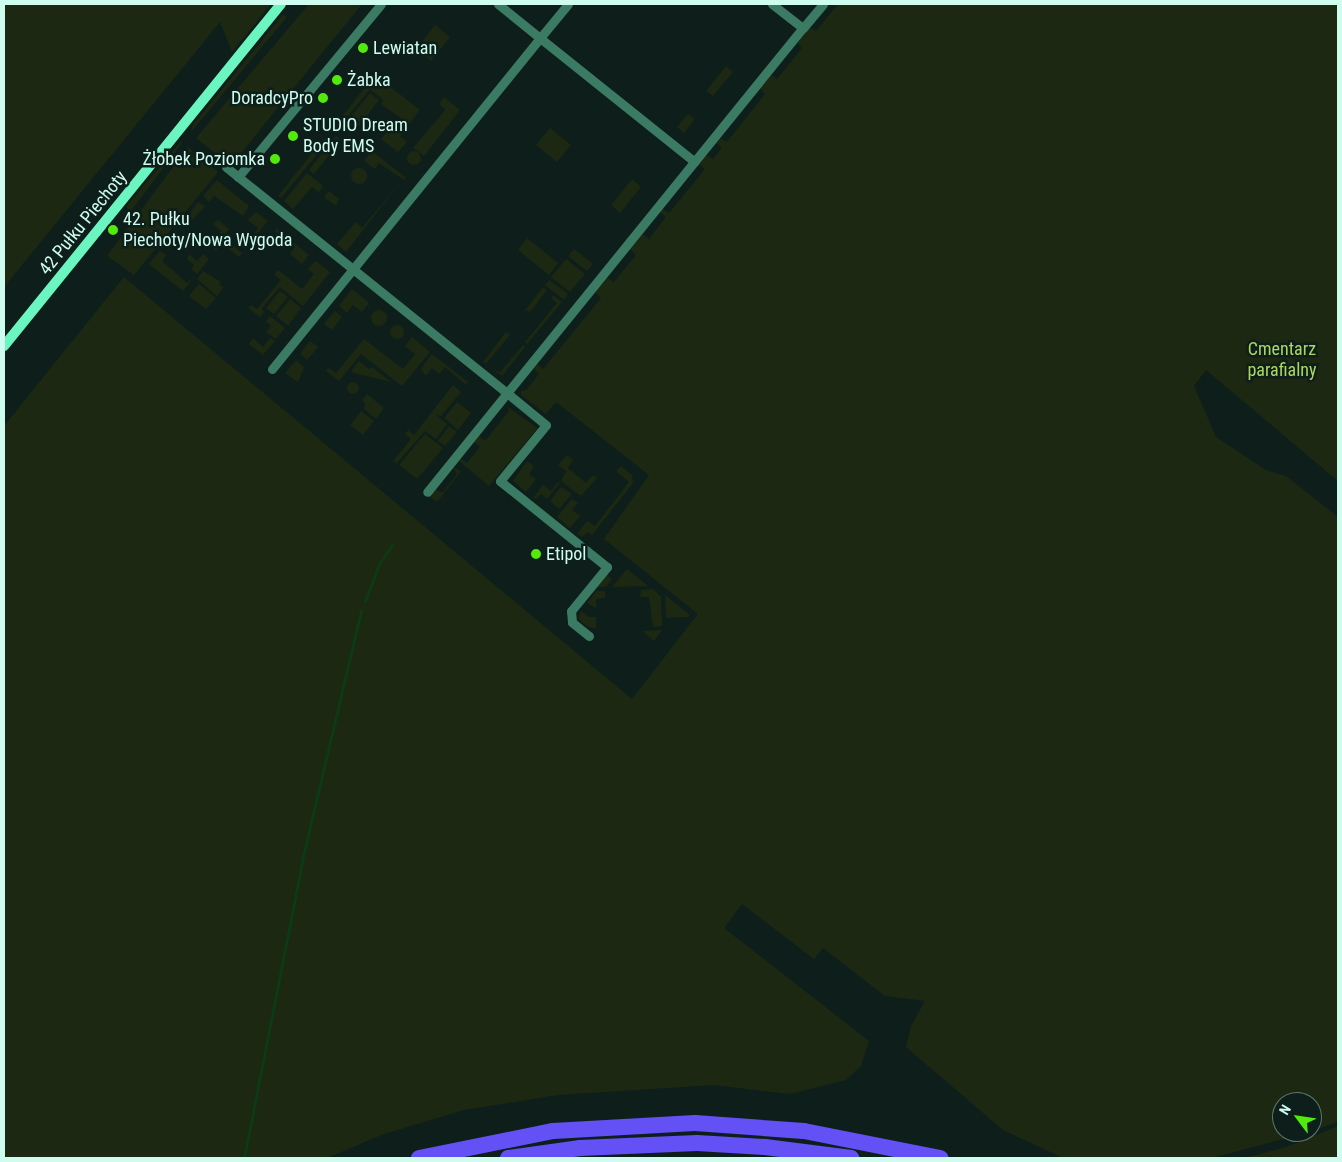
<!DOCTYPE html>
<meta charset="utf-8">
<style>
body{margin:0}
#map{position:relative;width:1342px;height:1162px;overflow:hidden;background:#0e1f1b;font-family:"Roboto Condensed",sans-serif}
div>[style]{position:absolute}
.green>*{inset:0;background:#1c2811}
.round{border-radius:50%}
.stream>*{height:3px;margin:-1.5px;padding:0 1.5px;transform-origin:1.5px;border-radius:1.5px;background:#0c3a16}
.street>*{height:9px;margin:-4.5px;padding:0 4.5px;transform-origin:4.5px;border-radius:4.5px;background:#3b7b63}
.secondary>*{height:10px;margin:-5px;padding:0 5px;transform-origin:5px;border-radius:5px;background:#6bf6c1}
.highway>*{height:16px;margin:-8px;padding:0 8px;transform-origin:8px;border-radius:8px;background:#6351f5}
.dots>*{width:14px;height:14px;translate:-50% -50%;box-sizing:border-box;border:2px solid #0e1f1b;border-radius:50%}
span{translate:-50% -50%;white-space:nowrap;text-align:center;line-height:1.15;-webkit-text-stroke:5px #0e1f1b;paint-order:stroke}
.poi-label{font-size:18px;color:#cefcef}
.left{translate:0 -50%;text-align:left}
.right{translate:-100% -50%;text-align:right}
.street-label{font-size:18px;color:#cefcef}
.park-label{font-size:18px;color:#aed75f}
.frame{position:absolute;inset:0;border:5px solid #cefcef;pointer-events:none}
.north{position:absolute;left:1272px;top:1092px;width:50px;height:50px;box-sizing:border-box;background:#0e1f1b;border:1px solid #5b7770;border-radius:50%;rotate:301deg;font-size:14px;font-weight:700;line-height:20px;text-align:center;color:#cefcef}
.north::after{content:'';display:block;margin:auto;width:18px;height:22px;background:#52e90d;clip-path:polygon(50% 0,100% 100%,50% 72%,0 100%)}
</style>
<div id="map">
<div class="green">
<i style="clip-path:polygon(4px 4px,271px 4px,232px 52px,220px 22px,4px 287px)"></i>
<i style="clip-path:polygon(309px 4px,362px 4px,233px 163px,228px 159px,226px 162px,196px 138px)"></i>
<i style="clip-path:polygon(838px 4px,1338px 4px,1338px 481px,1206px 370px,1194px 386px,1216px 437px,1266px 470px,1286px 476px,1338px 517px,1338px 1122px,1312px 1131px,1312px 1102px,1282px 1102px,1282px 1132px,1310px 1132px,1212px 1158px,1063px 1158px,1003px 1130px,906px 1047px,911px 1026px,925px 1001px,885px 996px,823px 948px,814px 959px,742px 904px,724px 928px,869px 1041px,861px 1066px,846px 1080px,790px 1094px,714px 1085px,558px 1095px,464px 1110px,384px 1134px,327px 1158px,4px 1158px,4px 426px,124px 277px,632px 699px,698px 614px,604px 539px,649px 475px,556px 402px,546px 414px,521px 395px,521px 391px,526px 390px,539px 374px,534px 369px,537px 364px,543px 369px,601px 298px,595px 292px,608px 278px,614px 282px,636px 255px,630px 249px,642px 234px,649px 239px,666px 217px,660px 212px,663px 209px,669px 213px,705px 169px,699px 164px,707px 155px,713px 159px,722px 148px,717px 143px,720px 138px,727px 142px,765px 94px,760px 88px,771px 75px,777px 79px,802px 48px,797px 42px,809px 27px,816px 31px)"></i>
<i style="clip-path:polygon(283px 14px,287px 17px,191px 132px,192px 126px)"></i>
<i style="clip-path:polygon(435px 25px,450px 37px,431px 61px,416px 49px)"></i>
<i style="clip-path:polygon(726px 66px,733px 72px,713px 96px,706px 91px)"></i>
<i style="clip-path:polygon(375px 75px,420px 110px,409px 124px,381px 104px,383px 100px,370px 89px,343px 122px,340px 119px)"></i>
<i style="clip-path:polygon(370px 93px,379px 100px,355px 131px,346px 123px)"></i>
<i style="clip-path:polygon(444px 97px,460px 110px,424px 156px,413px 148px,442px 114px,445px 109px,439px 104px)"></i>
<i style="clip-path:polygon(688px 114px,695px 119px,684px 133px,677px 127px)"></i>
<i style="clip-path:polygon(395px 122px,405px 130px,400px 136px,407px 142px,398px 152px,381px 139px)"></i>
<i style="clip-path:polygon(550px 128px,571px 145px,557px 162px,536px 145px)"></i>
<i style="clip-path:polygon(336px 136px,341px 140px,314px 174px,309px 170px)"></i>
<i style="clip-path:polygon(324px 138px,328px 141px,281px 198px,278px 196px)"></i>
<i style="clip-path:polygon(181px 141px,182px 143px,131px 211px,126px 207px)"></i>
<i style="clip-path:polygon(188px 147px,218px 172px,134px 275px,107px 256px)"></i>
<i style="clip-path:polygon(372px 151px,406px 178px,404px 180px,379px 163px,375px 169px,364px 161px)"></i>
<i class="round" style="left:407px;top:151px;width:14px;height:14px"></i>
<i class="round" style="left:351px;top:168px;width:16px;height:16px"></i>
<i style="clip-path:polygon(307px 173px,323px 186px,319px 192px,312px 187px,293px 209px,284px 201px)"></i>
<i style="clip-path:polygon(632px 179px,641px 187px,620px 213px,611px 205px)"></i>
<i style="clip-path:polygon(217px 180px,249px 206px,243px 216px,214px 196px,209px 202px,203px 196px)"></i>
<i style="clip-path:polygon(401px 181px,346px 252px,337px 244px,356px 222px,362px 228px)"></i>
<i style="clip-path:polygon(329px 191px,339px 199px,336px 206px,324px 197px)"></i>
<i style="clip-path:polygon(198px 202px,205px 206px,193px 220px,189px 214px)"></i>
<i style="clip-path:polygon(256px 212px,268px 221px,253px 239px,251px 238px,258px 228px,248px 220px)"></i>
<i style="clip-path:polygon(218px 220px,229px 229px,223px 237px,242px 253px,239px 257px,222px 244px,216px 251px,209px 246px,221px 231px,213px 224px)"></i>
<i style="clip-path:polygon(276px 228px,309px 255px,302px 264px,290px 254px,295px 247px,275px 231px)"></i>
<i style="clip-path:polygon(174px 233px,180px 236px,169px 250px,165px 244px)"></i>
<i style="clip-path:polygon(527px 238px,558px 263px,549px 275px,518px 250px)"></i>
<i style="clip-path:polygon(574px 249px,593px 264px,587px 271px,568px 256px)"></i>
<i style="clip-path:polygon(160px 251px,166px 255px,162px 261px,187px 283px,195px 276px,183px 291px,149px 264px)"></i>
<i style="clip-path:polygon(189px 254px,197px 261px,203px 254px,209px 259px,197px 274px,191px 269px,194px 265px,187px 259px)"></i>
<i style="clip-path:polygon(566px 259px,585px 274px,570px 292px,551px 277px)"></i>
<i style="clip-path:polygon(316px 261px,330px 272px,303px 306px,280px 287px,261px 309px,264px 311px,260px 317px,248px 308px,251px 305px,257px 309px,281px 280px,274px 275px,278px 270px,302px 289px,314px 274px,308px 269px)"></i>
<i style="clip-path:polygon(203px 271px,221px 282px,219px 284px,223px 288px,217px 296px,197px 279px)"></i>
<i style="clip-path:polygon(549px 280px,568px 294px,564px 300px,545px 285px)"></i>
<i style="clip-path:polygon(199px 284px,216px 298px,206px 309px,189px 296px)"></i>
<i style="clip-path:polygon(543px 287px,547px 290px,530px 312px,526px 310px,520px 317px)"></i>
<i style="clip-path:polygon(352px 289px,369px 303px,362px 312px,353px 305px,347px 313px,339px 306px)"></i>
<i style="clip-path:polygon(280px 291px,288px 297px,274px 314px,266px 308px)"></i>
<i style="clip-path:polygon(553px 295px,562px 302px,527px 344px,525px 342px,557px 303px,551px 298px)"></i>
<i style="clip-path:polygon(290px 299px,301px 308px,288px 326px,276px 316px)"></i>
<i class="round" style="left:371px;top:310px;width:16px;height:16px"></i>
<i style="clip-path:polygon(335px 311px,342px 317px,332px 330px,324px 324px)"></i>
<i style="clip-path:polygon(270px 316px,285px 328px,276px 339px,266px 332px,271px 326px,266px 321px)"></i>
<i class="round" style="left:390px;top:325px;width:14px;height:14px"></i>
<i style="clip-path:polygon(506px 332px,510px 335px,486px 364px,483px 362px)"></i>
<i style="clip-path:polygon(412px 337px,430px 352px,402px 386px,361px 354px,339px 381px,326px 371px,328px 368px,336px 373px,364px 339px,403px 369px,415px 354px,405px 346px)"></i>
<i style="clip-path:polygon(253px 338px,263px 347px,270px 338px,275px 341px,263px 355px,249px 344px)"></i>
<i style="clip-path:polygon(310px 341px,318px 347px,307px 360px,300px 354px)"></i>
<i style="clip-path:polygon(523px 345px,525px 347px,502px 376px,493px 369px,500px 372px)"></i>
<i style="clip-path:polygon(432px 354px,468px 382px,466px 385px,445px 367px,439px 374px,432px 368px,426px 376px,424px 374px,421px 369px)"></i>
<i style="clip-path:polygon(296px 360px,304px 367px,298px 382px,285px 373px)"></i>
<i style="clip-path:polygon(359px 361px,369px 369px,372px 367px,391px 382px,351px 372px)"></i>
<i class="round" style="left:347px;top:382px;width:12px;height:12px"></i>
<i style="clip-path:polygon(453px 385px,461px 392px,441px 416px,436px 415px,447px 424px,436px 439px,425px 431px,397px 463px,393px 461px,411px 439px,405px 434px,408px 430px,414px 435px)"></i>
<i style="clip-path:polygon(367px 394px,384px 408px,376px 419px,363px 408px,366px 404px,362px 400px)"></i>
<i style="clip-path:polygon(457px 402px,471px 413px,458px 430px,444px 418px)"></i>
<i style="clip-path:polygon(508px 407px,537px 428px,536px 430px,489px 486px,459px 461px,460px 458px,467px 463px,480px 447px,474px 442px,479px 436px,485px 441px,509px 411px)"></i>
<i style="clip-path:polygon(361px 411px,374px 421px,363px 435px,350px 425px)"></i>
<i style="clip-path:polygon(449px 426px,457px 432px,445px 446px,438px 441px)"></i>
<i style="clip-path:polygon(425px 434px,443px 448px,417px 479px,399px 465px)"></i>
<i style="clip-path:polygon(567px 455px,573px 460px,568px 468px,586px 483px,593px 475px,597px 478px,581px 496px,561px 481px,566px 471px,558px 465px)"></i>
<i style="clip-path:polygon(527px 461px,534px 466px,529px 474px,536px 479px,526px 492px,513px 481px)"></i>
<i style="clip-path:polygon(621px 466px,632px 475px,633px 483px,592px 535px,587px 532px,582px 537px,577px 534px,587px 521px,595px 526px,629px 482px,616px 471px)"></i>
<i style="clip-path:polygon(453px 468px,461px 471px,437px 502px,429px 496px,435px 489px,442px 493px,457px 474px)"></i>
<i style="clip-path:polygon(558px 482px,560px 483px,547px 499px,541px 494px,536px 499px,533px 498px,543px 485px,551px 491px)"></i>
<i style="clip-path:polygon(561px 487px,572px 494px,559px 509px,550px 501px)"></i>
<i style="clip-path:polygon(572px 499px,578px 503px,572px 510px,580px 516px,570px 528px,557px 517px)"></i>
<i style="clip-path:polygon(627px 569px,648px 586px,612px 587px)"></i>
<i style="clip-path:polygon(606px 574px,612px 579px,606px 587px,596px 587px)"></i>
<i style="clip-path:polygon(653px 589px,661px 597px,662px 626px,653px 627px,649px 597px,640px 597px,641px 590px)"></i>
<i style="clip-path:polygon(596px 591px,605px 591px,605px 598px,596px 599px,596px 608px,587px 603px)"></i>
<i style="clip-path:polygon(665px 595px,689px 614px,689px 617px,666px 618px)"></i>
<i style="clip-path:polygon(581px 611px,589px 617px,596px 617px,596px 628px,588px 627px,578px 619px)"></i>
<i style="clip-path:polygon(662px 630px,654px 641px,642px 631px)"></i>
<i style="clip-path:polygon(1338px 1126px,1338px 1158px,1244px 1158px,1286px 1147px)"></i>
</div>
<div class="stream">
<i style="left:365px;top:601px;width:40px;rotate:-69deg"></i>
<i style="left:379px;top:564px;width:23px;rotate:-56deg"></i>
<i style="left:244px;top:1158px;width:308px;rotate:-78.9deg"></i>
<i style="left:303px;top:856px;width:253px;rotate:-76.7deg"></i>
</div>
<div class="street">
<i style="left:498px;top:4px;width:54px;rotate:39deg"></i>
<i style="left:540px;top:38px;width:44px;rotate:-50.5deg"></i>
<i style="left:772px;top:4px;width:39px;rotate:38deg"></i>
<i style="left:803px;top:28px;width:31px;rotate:-50deg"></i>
<i style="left:226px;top:167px;width:361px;rotate:38.8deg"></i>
<i style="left:507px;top:393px;width:127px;rotate:128.9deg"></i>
<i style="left:238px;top:177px;width:224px;rotate:-50.4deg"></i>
<i style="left:272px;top:369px;width:426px;rotate:-51deg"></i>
<i style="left:540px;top:38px;width:198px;rotate:38.7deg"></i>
<i style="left:589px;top:636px;width:22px;rotate:-141deg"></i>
<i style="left:572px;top:622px;width:11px;rotate:-95deg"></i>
<i style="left:571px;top:611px;width:57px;rotate:-50.7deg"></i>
<i style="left:607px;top:567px;width:137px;rotate:-141.2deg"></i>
<i style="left:500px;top:481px;width:72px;rotate:-50.6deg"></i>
<i style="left:546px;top:425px;width:50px;rotate:-140.6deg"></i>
<i style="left:507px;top:393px;width:470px;rotate:-51deg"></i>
</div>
<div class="secondary">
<i style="left:4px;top:346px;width:440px;rotate:-51deg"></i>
</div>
<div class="highway">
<i style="left:419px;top:1158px;width:137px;rotate:-11.4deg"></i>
<i style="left:553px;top:1131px;width:142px;rotate:-3.2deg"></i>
<i style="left:695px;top:1123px;width:109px;rotate:4.2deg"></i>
<i style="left:804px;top:1131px;width:139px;rotate:11.2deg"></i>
<i style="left:508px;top:1158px;width:73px;rotate:-7.9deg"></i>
<i style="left:580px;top:1148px;width:117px;rotate:-2.4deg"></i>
<i style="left:697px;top:1143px;width:68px;rotate:3.4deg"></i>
<i style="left:765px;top:1147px;width:87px;rotate:7.3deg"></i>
</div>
<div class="dots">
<i style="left:363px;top:48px;background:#52e90d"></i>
<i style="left:337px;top:80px;background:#52e90d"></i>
<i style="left:323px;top:98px;background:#52e90d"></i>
<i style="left:293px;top:136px;background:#52e90d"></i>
<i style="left:275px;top:159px;background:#52e90d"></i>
<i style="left:113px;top:230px;background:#52e90d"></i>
<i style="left:536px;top:554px;background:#52e90d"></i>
</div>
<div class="poi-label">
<span class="left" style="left:373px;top:48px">Lewiatan</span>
<span class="left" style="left:347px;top:80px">Żabka</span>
<span class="right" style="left:313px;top:98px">DoradcyPro</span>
<span class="left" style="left:303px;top:136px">STUDIO Dream<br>Body EMS</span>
<span class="right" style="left:265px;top:159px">Żłobek Poziomka</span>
<span class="left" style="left:123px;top:230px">42. Pułku<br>Piechoty/Nowa Wygoda</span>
<span class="left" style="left:546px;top:554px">Etipol</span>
</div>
<div class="street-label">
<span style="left:83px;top:223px;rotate:-51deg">42 Pułku Piechoty</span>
</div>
<div class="park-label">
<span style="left:1282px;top:360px">Cmentarz<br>parafialny</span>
</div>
<div class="frame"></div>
<div class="north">N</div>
</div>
